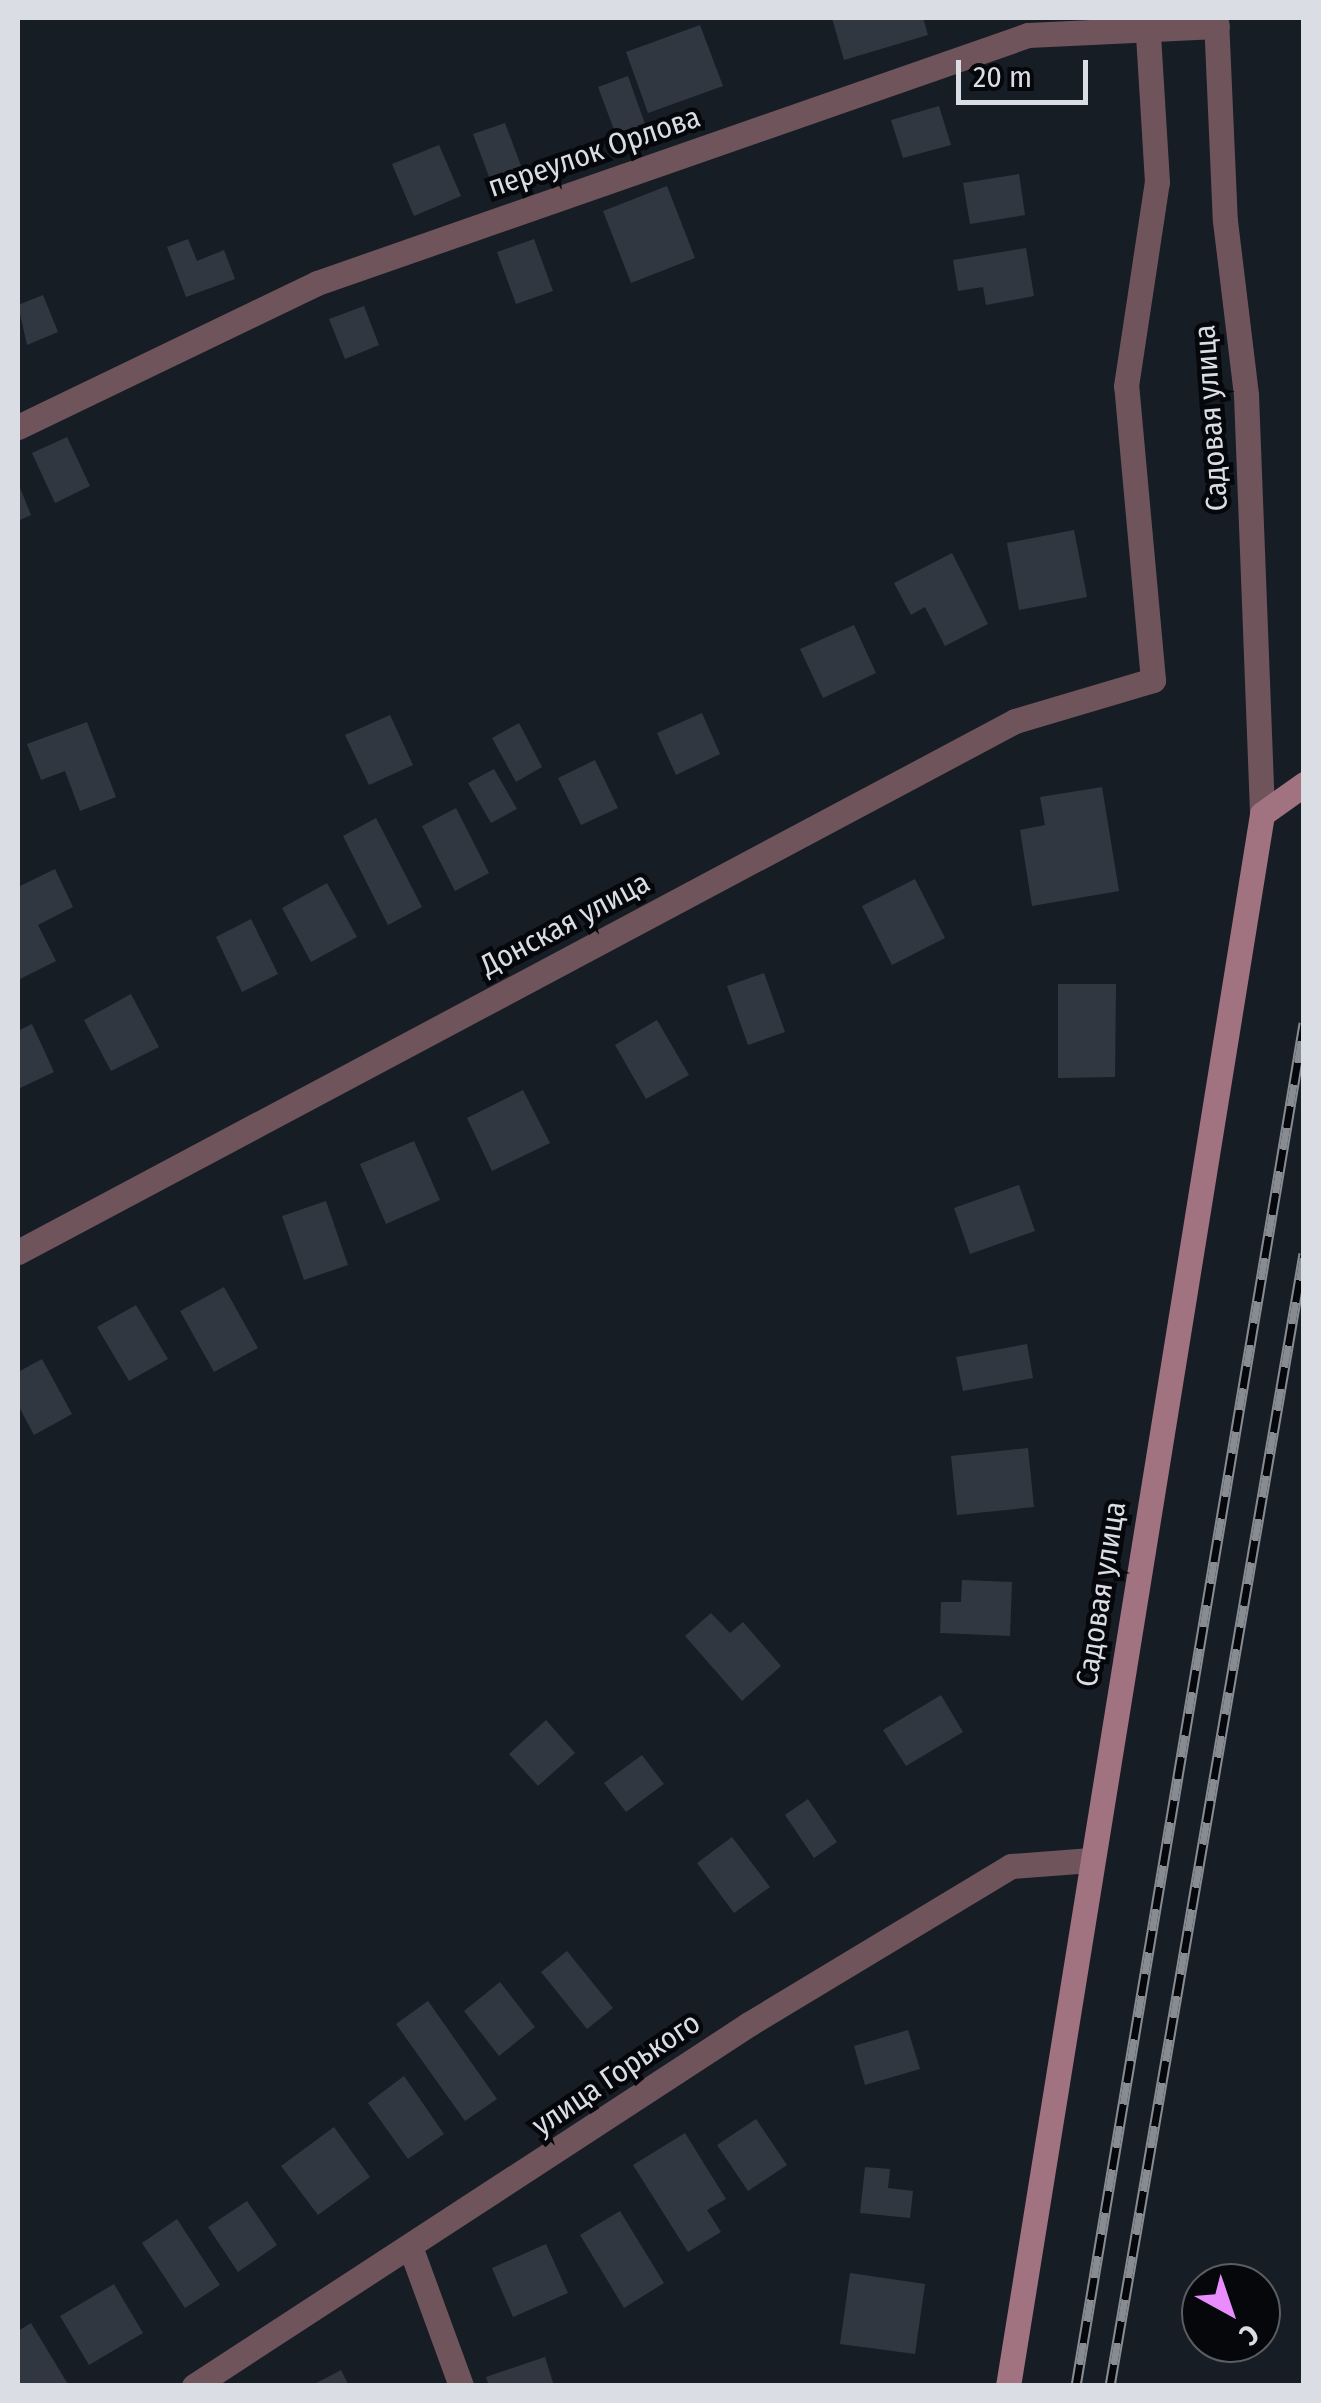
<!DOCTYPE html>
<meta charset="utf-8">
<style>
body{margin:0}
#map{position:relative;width:1321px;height:2403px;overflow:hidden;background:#171d25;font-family:"Fira Sans Condensed",sans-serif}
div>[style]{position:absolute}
.building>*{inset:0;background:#313740}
.street>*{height:25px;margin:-12.5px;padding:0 12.5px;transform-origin:12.5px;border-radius:12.5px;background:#70545b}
.secondary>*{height:25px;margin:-12.5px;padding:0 12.5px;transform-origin:12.5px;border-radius:12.5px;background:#a1727f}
.rail>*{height:11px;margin-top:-5.5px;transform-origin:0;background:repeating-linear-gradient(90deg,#05070b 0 22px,#878c93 0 44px);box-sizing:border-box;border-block:2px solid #878c93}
span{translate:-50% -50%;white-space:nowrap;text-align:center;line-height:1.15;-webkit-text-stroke:9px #05070b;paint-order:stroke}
.street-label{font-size:30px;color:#dadee4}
.frame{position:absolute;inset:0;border:20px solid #dadee4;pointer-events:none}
.north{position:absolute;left:1181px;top:2263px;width:100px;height:100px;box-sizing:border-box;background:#05070b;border:2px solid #5a5d62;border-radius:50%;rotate:140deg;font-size:28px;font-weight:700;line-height:40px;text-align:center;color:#dadee4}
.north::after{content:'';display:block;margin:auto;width:35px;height:45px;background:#e98dfe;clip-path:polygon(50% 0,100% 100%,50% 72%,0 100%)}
.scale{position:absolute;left:956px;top:60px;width:132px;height:45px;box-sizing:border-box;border:5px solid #dadee4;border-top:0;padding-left:12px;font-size:30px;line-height:35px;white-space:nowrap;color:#dadee4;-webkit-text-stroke:8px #05070b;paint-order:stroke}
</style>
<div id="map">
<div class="building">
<i style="clip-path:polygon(832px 18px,923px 18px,928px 35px,844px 60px)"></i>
<i style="clip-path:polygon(700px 25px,723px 86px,648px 113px,626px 52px)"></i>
<i style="clip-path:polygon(628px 76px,645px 124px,616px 135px,598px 87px)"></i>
<i style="clip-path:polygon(939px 106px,951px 145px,903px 158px,891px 120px)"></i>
<i style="clip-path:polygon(505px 123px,523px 171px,491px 182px,473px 134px)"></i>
<i style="clip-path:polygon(439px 145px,461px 196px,414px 216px,392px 164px)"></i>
<i style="clip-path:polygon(1019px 174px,1025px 215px,970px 224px,963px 183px)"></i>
<i style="clip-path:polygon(667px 186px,695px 258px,631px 283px,603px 211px)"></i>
<i style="clip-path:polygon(188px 239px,197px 261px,224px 250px,235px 279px,186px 297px,167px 247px)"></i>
<i style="clip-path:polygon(534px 239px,553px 291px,516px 304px,497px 252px)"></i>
<i style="clip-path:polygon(1026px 248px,1034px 296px,986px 305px,983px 287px,958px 291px,953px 260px)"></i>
<i style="clip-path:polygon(43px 295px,58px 332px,27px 345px,18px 305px)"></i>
<i style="clip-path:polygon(364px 306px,379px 345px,345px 359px,329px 319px)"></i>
<i style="clip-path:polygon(67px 437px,90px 486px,55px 503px,32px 453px)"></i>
<i style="clip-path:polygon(18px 483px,31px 515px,18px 521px)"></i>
<i style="clip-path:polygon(1074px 530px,1087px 597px,1019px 610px,1007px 543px)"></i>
<i style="clip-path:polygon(952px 553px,988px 624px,945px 646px,925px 607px,911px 615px,894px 583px)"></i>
<i style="clip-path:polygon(854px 625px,876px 673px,823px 698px,800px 649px)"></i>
<i style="clip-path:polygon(702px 713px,720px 754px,676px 775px,657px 733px)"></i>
<i style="clip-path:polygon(390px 715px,413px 765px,369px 785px,345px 735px)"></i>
<i style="clip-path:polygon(87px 722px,116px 797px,80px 811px,65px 771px,41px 780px,27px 744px)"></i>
<i style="clip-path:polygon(519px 723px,542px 767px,516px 782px,492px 738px)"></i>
<i style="clip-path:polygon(595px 760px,618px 808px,581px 825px,558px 778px)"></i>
<i style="clip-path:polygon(494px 769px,517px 809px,491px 823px,468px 783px)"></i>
<i style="clip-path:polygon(1102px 787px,1119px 891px,1032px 906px,1020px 830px,1045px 825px,1040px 797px)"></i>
<i style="clip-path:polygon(456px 808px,489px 873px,455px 891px,422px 826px)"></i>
<i style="clip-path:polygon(376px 818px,422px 907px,388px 925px,343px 836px)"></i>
<i style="clip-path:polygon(55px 869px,73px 907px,38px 925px,56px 961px,18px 980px,18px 887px)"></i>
<i style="clip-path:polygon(915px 879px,945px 938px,892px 965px,862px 906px)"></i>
<i style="clip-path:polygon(327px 883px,357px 937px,311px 962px,282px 908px)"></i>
<i style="clip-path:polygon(251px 919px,278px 974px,242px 992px,216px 937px)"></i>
<i style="clip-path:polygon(764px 973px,785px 1032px,748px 1045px,727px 986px)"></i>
<i style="clip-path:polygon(1058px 984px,1116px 984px,1115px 1077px,1058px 1078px)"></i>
<i style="clip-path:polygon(131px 994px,159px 1047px,111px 1071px,84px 1020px)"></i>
<i style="clip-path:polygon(657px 1020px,689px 1075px,646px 1099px,615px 1045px)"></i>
<i style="clip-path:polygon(32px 1024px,54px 1072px,18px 1089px,18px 1031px)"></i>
<i style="clip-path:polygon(523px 1090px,550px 1143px,492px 1171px,467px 1118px)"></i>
<i style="clip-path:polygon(414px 1141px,440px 1200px,386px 1224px,360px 1164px)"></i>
<i style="clip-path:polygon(1019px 1185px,1035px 1231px,970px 1254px,954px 1208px)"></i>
<i style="clip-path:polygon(326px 1201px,348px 1265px,304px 1280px,282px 1216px)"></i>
<i style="clip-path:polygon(224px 1287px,258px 1348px,214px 1372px,180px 1311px)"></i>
<i style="clip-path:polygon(136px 1305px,168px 1359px,129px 1381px,97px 1327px)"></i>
<i style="clip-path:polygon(1027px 1344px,1033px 1378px,963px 1391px,956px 1357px)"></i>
<i style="clip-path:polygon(42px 1359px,72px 1414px,34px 1435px,18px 1405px,18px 1372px)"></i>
<i style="clip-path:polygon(1028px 1448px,1034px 1507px,957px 1515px,951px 1456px)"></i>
<i style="clip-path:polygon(962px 1580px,1012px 1582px,1010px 1636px,940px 1633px,941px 1602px,961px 1602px)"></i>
<i style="clip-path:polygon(711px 1613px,730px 1633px,743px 1622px,781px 1666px,742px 1701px,685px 1636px)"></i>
<i style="clip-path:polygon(941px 1695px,963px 1732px,906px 1766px,883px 1730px)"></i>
<i style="clip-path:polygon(546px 1720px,575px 1753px,538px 1786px,509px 1754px)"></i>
<i style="clip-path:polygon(642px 1755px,664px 1784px,626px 1812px,604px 1783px)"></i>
<i style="clip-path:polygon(808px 1799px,837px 1842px,814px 1858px,785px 1815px)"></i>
<i style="clip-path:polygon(732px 1837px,770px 1887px,734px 1913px,697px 1863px)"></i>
<i style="clip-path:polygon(567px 1951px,613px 2008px,587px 2029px,541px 1972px)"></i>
<i style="clip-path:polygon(500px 1982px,535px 2027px,499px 2056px,464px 2011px)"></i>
<i style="clip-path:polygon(428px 2001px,497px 2099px,465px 2121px,396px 2024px)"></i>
<i style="clip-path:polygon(908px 2030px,920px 2069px,865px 2085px,854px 2046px)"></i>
<i style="clip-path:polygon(404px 2076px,444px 2134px,408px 2159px,368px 2103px)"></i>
<i style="clip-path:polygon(756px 2119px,787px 2165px,748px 2191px,717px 2145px)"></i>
<i style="clip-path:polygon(334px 2127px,370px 2177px,318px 2215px,281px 2166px)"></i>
<i style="clip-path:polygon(685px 2133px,726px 2199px,707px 2210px,721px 2232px,688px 2252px,633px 2165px)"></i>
<i style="clip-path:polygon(865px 2167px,890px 2169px,888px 2188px,913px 2191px,910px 2218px,860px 2213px)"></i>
<i style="clip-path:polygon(247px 2201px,277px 2245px,238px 2272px,208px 2227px)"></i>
<i style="clip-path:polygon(620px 2211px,664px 2283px,624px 2308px,580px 2235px)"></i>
<i style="clip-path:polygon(177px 2219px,220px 2285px,185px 2308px,142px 2243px)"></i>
<i style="clip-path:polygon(546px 2244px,568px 2293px,513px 2317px,492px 2268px)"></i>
<i style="clip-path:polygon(850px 2273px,925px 2284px,915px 2354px,840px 2344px)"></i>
<i style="clip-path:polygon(114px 2284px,143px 2333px,89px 2365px,60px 2316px)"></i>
<i style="clip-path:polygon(31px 2323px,69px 2386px,18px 2386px,18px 2331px)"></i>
<i style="clip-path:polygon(545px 2357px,554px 2386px,489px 2386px,486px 2377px)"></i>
<i style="clip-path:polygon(341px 2370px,349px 2386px,311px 2386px)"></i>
</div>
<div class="street">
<i style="left:1216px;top:18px;width:203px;rotate:87.5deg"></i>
<i style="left:1225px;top:221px;width:175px;rotate:83.1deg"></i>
<i style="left:1246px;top:395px;width:419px;rotate:87.8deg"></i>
<i style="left:18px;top:427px;width:332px;rotate:-25.7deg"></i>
<i style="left:317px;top:283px;width:753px;rotate:-19.23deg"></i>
<i style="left:1028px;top:35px;width:189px;rotate:-2.7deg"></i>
<i style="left:18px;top:1252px;width:1130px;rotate:-28.04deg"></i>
<i style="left:1015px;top:721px;width:144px;rotate:-16.5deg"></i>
<i style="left:1153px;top:680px;width:295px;rotate:-95.2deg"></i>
<i style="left:1126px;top:386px;width:206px;rotate:-81.4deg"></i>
<i style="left:1157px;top:182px;width:164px;rotate:-93.5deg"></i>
<i style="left:411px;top:2249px;width:146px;rotate:69.9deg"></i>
<i style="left:194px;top:2386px;width:663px;rotate:-33.11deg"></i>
<i style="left:749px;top:2024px;width:306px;rotate:-31.1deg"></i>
<i style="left:1011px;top:1866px;width:80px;rotate:-4.3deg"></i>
</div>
<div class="secondary">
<i style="left:1008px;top:2386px;width:1592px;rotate:-80.82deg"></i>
<i style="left:1262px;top:814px;width:52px;rotate:-35.5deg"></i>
</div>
<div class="rail">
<i style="left:1076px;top:2386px;width:1382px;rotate:-80.5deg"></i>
<i style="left:1110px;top:2386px;width:1149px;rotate:-80.28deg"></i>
</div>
<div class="street-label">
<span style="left:594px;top:152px;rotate:-19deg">переулок Орлова</span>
<span style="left:1211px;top:418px;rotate:-94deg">Садовая улица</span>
<span style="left:565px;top:924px;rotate:-28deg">Донская улица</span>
<span style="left:1101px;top:1594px;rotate:-81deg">Садовая улица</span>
<span style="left:616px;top:2074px;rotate:-34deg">улица Горького</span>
</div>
<div class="frame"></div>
<div class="north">С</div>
<div class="scale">20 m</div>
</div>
